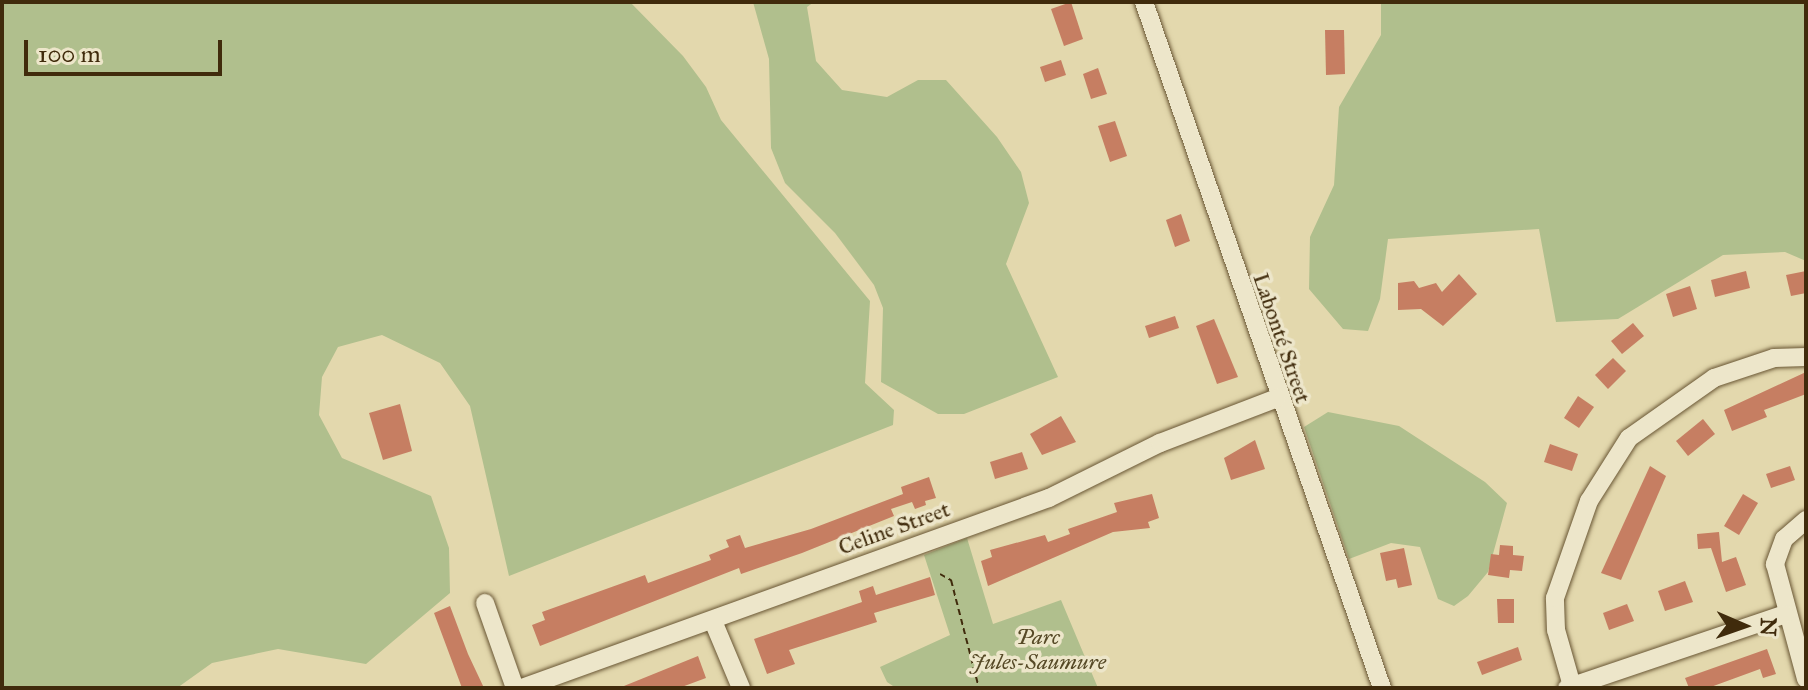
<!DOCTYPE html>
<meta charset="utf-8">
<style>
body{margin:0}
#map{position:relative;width:1808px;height:690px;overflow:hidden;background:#e3d8ad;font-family:"IM FELL Great Primer",serif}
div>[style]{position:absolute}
.green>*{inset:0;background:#b0bf8d}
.building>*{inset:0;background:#c67e62}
.path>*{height:2px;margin-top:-1px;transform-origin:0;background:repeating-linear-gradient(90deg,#402b0c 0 6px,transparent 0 10px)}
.roads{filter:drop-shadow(0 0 2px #695634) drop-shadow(0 0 2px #695634)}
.minor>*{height:18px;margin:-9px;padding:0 9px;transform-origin:9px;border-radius:9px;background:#ede6ca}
span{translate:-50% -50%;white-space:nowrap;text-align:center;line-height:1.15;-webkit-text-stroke:7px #ede6ca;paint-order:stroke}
.street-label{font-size:22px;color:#402b0c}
.park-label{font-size:22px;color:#564926;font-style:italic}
.frame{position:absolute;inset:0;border:4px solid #402b0c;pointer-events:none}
.north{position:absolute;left:1704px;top:586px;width:80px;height:80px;-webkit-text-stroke:6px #ede6ca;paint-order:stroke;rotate:92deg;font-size:22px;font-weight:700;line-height:32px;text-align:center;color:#402b0c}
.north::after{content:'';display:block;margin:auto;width:28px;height:36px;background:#402b0c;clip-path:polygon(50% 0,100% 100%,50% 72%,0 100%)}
.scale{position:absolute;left:24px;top:40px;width:198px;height:36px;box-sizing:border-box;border:4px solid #402b0c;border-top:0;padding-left:10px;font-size:24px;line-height:28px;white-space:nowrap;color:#402b0c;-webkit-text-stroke:6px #ede6ca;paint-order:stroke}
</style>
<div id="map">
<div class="green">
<i style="clip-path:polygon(2px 2px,630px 2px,683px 56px,706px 87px,721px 120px,870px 301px,865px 383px,894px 410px,893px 425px,509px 576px,470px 406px,440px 363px,382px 335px,338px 347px,322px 377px,319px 415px,342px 458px,431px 496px,449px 548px,450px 593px,366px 664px,278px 649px,212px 663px,177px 688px,2px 688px)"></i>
<i style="clip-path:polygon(753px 2px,814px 2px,807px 7px,816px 61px,842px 90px,887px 97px,918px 80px,946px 80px,997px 137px,1021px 172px,1029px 203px,1006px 264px,1058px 377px,964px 414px,938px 414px,881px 382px,883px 308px,874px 285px,835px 233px,785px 183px,771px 148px,769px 59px)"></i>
<i style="clip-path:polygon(1381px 2px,1806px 2px,1806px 261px,1785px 252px,1723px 255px,1618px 319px,1556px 322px,1539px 229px,1388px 239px,1380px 299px,1368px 331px,1343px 329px,1309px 289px,1310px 237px,1334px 185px,1339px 107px,1381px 35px)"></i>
<i style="clip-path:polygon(1328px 412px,1399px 426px,1485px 482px,1507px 503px,1488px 572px,1468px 596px,1454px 606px,1438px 599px,1420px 547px,1391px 543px,1349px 559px,1304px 427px)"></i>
<i style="clip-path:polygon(967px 538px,993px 624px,1061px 600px,1098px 688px,896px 688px,887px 682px,880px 667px,950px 635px,924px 555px)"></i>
</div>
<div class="building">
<i style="clip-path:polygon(1071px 2px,1083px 39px,1064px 46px,1051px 9px)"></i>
<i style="clip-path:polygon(1325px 30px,1344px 30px,1345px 74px,1326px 75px)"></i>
<i style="clip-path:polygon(1061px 60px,1066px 75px,1045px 82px,1040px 67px)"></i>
<i style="clip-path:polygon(1098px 68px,1107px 94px,1091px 99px,1083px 74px)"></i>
<i style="clip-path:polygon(1115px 121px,1127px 156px,1110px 162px,1098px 126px)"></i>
<i style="clip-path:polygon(1181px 214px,1190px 241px,1175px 247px,1166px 220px)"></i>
<i style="clip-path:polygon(1746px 271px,1750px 288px,1715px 297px,1711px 280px)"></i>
<i style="clip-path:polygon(1806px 271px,1806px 293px,1791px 296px,1786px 275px)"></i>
<i style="clip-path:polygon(1459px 274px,1477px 294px,1443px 326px,1421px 309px,1398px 310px,1398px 283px,1414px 281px,1419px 288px,1436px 283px,1442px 292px)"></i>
<i style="clip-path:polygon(1690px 286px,1697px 309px,1673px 317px,1666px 294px)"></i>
<i style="clip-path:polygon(1175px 316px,1179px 328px,1149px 338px,1145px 326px)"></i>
<i style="clip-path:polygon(1214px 319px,1238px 377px,1217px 384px,1196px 326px)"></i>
<i style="clip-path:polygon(1633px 323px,1644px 336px,1622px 354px,1611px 341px)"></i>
<i style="clip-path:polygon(1613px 358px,1626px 371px,1608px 389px,1595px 375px)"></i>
<i style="clip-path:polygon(1806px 372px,1806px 394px,1764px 410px,1767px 417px,1732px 431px,1724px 410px)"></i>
<i style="clip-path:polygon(1578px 396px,1594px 407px,1579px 428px,1564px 418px)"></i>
<i style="clip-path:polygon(400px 404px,412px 451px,383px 460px,369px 413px)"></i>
<i style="clip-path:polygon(1061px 416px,1076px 442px,1042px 455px,1030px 434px)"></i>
<i style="clip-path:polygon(1703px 419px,1715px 434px,1688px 456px,1676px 441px)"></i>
<i style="clip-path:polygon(1255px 440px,1265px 469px,1231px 480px,1224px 458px)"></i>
<i style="clip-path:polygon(1550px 444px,1578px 454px,1572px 471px,1544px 462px)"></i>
<i style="clip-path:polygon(1022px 452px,1028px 469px,995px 479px,990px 462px)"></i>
<i style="clip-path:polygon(1650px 466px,1666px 476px,1621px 580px,1601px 573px)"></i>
<i style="clip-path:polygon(1790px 466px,1795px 480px,1771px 488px,1766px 474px)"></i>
<i style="clip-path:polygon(929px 477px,936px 498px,925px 501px,926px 505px,915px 509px,912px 502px,891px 509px,894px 516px,802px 553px,741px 574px,739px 568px,540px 646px,532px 625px,545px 620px,542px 612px,645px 575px,648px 583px,711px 560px,709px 555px,729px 547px,726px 540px,740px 535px,745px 548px,811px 529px,903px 494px,901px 487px)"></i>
<i style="clip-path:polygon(1152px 494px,1159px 518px,1148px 522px,1150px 528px,1113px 532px,988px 586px,981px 561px,992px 557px,990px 550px,1045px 535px,1048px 542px,1070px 534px,1068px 529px,1117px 512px,1114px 503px)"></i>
<i style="clip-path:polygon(1743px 494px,1758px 503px,1739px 535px,1724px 526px)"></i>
<i style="clip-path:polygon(1719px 532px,1722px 562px,1736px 557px,1746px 585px,1726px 592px,1711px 548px,1698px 549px,1697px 534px)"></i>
<i style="clip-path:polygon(1500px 545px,1513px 546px,1513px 555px,1524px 556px,1522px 571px,1510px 570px,1509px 578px,1488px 575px,1491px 554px,1499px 555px)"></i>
<i style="clip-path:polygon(1404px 548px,1412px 585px,1398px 588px,1396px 579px,1386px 581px,1380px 553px)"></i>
<i style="clip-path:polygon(930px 577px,935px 595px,874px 613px,877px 622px,789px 650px,795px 664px,767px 674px,754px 639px,862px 602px,859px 591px,873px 586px,876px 595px)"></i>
<i style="clip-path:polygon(1685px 581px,1693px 602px,1665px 611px,1658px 591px)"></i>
<i style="clip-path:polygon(1497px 599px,1514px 599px,1514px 623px,1498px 623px)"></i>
<i style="clip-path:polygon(1627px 604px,1634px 621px,1609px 630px,1603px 613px)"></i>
<i style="clip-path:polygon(450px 606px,468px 654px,484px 688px,462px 688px,434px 613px)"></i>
<i style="clip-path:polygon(1518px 647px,1522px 660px,1482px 675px,1477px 662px)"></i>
<i style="clip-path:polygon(1767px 649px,1776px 674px,1763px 678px,1760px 669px,1708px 688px,1689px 688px,1685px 678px)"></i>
<i style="clip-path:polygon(698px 656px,706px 678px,679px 688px,619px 688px)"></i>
</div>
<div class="path">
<i style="left:940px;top:574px;width:13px;rotate:29deg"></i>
<i style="left:951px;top:580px;width:112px;rotate:75.5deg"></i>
</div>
<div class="roads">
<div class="minor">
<i style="left:1144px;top:2px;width:726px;rotate:70.87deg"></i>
<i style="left:1806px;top:520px;width:29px;rotate:139deg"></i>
<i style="left:1784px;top:539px;width:27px;rotate:110deg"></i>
<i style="left:1775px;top:564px;width:119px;rotate:74.9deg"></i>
<i style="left:485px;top:603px;width:90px;rotate:70.6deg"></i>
<i style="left:713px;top:621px;width:73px;rotate:67.3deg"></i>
<i style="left:1572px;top:686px;width:58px;rotate:-105.9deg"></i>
<i style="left:1556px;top:630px;width:32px;rotate:-92deg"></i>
<i style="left:1555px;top:598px;width:103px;rotate:-70.7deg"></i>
<i style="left:1589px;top:501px;width:75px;rotate:-57.6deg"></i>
<i style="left:1629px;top:438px;width:104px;rotate:-35.2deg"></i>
<i style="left:1714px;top:378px;width:63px;rotate:-18.4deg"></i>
<i style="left:1774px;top:358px;width:32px;rotate:-2deg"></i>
<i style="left:522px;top:688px;width:560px;rotate:-19.83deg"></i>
<i style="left:1049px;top:498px;width:124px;rotate:-26.4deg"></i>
<i style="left:1160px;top:443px;width:125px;rotate:-21deg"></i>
<i style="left:1567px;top:688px;width:230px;rotate:-18.7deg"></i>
</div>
</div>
<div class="street-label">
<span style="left:1282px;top:338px;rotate:71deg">Labonté Street</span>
<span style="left:894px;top:528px;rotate:-20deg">Celine Street</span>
</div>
<div class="park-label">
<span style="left:1038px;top:649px">Parc<br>Jules-Saumure</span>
</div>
<div class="frame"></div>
<div class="north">N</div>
<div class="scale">100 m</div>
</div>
